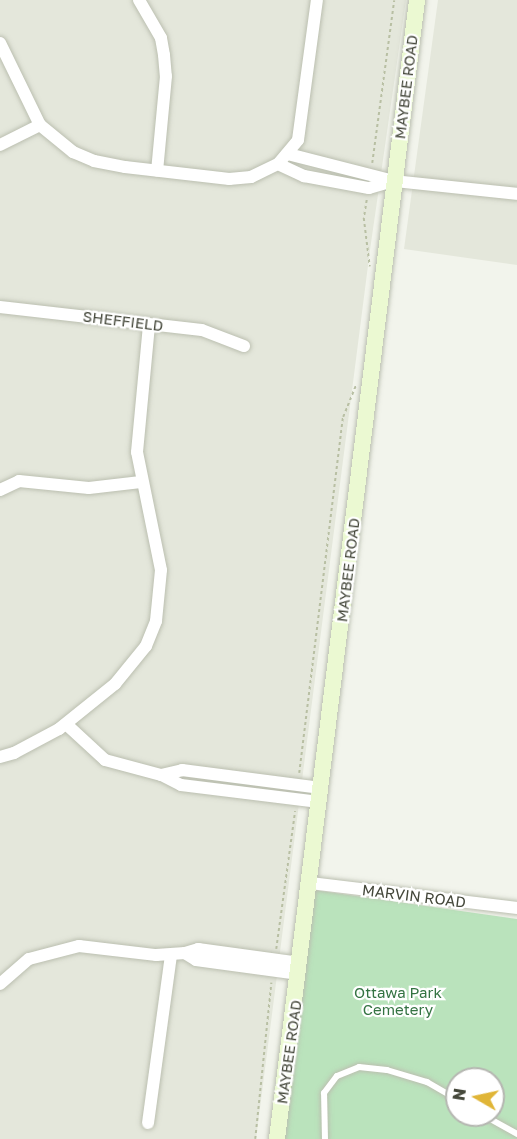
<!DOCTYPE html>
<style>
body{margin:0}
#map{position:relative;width:517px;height:1139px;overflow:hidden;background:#f2f4ec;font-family:"Golos Text",sans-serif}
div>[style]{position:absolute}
.residential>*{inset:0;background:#e4e7db}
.green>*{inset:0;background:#bae3bc}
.path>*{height:1.5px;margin-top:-0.75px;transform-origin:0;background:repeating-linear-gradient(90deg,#b8bfa3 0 3px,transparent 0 6px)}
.roads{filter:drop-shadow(0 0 2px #bbbfb0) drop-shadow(0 0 2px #bbbfb0)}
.lane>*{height:6px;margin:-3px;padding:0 3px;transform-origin:3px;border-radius:3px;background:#fff}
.street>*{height:12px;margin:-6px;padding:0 6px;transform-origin:6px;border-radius:6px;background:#fff}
.secondary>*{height:16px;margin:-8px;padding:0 8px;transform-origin:8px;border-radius:8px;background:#ebf9d2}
span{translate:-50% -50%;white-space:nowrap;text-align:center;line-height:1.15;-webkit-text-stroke:4.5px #fff;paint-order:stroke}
.street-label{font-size:15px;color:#45483b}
.park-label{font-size:15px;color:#347342}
.north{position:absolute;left:445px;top:1067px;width:60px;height:60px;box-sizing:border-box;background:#fff;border:2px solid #b5b6b1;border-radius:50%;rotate:279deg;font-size:16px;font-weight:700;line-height:24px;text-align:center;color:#45483b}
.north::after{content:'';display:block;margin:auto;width:21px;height:27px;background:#e0b537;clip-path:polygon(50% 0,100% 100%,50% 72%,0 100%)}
</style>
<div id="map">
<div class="residential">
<i style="clip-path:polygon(0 0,406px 0,370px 250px,256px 1139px,0 1139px)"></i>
<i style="clip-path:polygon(438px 0,517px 0,517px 265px,404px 249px)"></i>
</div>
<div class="green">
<i style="clip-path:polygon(evenodd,314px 890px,517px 919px,517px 1139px,282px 1139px,314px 890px,457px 1079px,493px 1079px,493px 1115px,457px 1115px,457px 1079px)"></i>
</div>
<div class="path">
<i style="left:372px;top:163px;width:164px;rotate:-82.3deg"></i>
<i style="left:367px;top:200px;width:18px;rotate:99deg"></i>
<i style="left:364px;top:218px;width:49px;rotate:83deg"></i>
<i style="left:299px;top:773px;width:359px;rotate:-83deg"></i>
<i style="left:343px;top:417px;width:35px;rotate:-68deg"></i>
<i style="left:276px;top:949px;width:139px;rotate:-82.2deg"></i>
<i style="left:255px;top:1139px;width:157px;rotate:-84.1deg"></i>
</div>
<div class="roads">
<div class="lane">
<i style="left:483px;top:1115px;width:39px;rotate:29deg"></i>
<i style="left:325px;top:1139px;width:46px;rotate:-91.2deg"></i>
<i style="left:324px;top:1093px;width:21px;rotate:-53deg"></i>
<i style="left:337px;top:1076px;width:24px;rotate:-22deg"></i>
<i style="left:359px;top:1067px;width:28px;rotate:6deg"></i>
<i style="left:387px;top:1070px;width:42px;rotate:16.7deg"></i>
<i style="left:427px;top:1082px;width:34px;rotate:30deg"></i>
</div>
<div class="street">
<i style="left:139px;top:0;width:44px;rotate:59.9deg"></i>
<i style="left:161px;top:38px;width:17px;rotate:80deg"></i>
<i style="left:164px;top:55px;width:21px;rotate:85deg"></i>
<i style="left:166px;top:76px;width:95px;rotate:95.4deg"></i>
<i style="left:0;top:43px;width:91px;rotate:64deg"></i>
<i style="left:40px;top:125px;width:43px;rotate:39.3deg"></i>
<i style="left:73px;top:152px;width:23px;rotate:23deg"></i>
<i style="left:94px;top:161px;width:32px;rotate:11deg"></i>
<i style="left:125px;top:167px;width:105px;rotate:6.6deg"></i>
<i style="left:229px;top:179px;width:22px;rotate:-5deg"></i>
<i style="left:251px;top:177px;width:30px;rotate:-26deg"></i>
<i style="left:278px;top:164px;width:31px;rotate:-50deg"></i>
<i style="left:298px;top:140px;width:141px;rotate:-82.3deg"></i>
<i style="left:0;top:145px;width:45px;rotate:-26.6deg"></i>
<i style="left:278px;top:164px;width:29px;rotate:25deg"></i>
<i style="left:304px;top:176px;width:66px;rotate:10.5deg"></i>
<i style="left:369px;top:188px;width:26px;rotate:-16deg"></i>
<i style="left:394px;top:181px;width:109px;rotate:-165.7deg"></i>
<i style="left:394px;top:181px;width:124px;rotate:6deg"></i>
<i style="left:0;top:307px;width:203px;rotate:6.5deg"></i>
<i style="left:202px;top:330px;width:45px;rotate:20.9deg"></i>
<i style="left:0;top:490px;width:21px;rotate:-25deg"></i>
<i style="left:19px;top:481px;width:70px;rotate:5.7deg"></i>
<i style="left:89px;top:488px;width:52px;rotate:-6.6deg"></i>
<i style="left:66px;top:724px;width:53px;rotate:42.7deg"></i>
<i style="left:105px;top:760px;width:58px;rotate:15deg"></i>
<i style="left:0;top:757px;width:15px;rotate:-16deg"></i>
<i style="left:14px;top:753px;width:51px;rotate:-28.1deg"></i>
<i style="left:59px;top:729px;width:72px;rotate:-38.8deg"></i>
<i style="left:115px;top:684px;width:49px;rotate:-50.8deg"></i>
<i style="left:146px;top:646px;width:27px;rotate:-68deg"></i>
<i style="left:156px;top:621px;width:51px;rotate:-84.4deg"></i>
<i style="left:161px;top:570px;width:120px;rotate:-101.5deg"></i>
<i style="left:137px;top:452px;width:128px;rotate:-84.6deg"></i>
<i style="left:319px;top:802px;width:139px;rotate:-173deg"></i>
<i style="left:181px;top:785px;width:22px;rotate:-153deg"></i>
<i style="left:161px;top:775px;width:22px;rotate:-13deg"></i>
<i style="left:182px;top:770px;width:140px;rotate:7.4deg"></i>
<i style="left:310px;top:883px;width:209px;rotate:6.9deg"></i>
<i style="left:299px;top:974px;width:104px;rotate:-172.3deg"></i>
<i style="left:196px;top:960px;width:13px;rotate:-148deg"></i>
<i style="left:185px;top:953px;width:14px;rotate:-17deg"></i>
<i style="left:198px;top:949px;width:103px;rotate:7.8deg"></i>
<i style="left:0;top:984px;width:38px;rotate:-41deg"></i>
<i style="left:29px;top:959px;width:52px;rotate:-14.6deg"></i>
<i style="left:79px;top:946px;width:78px;rotate:6.7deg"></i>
<i style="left:156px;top:955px;width:29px;rotate:-4deg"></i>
<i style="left:148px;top:1123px;width:169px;rotate:-82.2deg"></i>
</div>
<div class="secondary">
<i style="left:277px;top:1139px;width:1148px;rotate:-82.99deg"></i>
</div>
</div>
<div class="street-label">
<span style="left:406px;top:87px;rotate:-83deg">MAYBEE ROAD</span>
<span style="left:123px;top:321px;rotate:7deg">SHEFFIELD</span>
<span style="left:348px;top:570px;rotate:-83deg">MAYBEE ROAD</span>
<span style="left:414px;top:896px;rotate:7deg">MARVIN ROAD</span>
<span style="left:289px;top:1052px;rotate:-82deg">MAYBEE ROAD</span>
</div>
<div class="park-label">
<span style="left:398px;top:1001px">Ottawa Park<br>Cemetery</span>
</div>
<div class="north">N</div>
</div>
